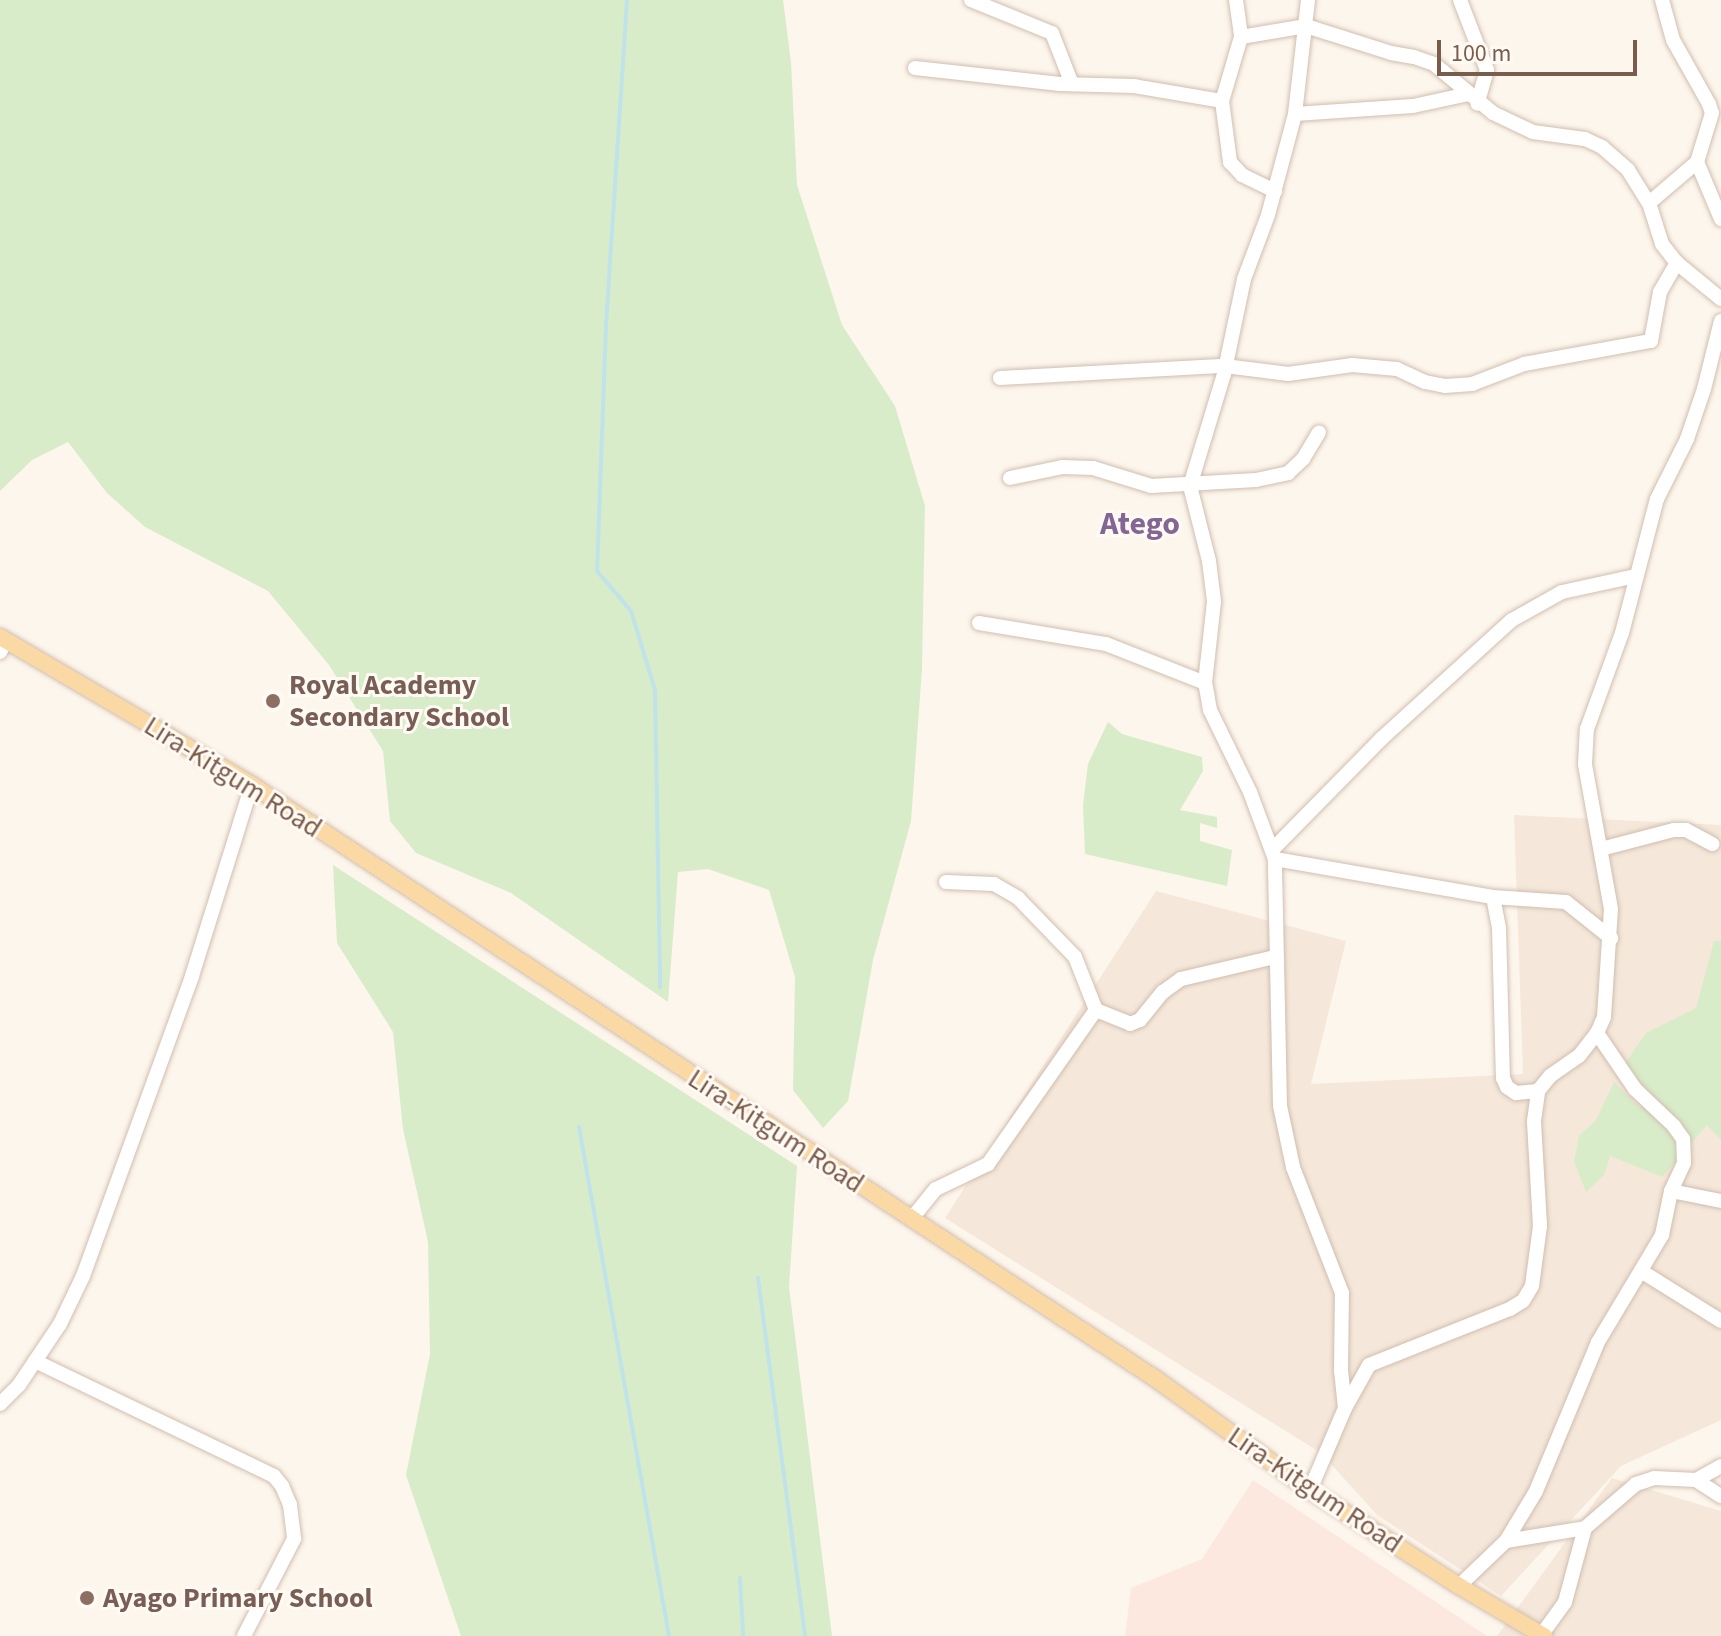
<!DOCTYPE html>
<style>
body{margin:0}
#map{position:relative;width:1721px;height:1636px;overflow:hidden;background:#fdf6ec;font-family:"Source Sans 3",sans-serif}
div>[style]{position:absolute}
.residential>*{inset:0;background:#f5e8da}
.commercial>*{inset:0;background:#fde8e0}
.green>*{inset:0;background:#d8ecc9}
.stream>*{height:4px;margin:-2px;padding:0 2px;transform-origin:2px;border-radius:2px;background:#bfe3e8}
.roads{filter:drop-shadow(0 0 2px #d1beb0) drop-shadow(0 0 2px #d1beb0)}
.minor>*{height:14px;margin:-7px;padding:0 7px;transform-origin:7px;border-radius:7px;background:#fff}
.major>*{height:16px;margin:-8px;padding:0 8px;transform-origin:8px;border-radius:8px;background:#fbd9a5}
.dots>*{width:22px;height:22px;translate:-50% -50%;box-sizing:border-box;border:4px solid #fffaf3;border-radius:50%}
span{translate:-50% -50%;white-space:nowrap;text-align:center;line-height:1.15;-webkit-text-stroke:6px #fffaf3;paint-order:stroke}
.education-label{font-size:28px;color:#785e54;font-weight:700}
.left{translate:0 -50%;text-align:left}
.street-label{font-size:28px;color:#7a5c4d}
.quarter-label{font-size:32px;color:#846695;font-weight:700}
.scale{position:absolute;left:1437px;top:40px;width:200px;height:36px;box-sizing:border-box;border:4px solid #7a5c4d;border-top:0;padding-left:10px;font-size:24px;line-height:28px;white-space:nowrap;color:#7a5c4d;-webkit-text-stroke:6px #fffaf3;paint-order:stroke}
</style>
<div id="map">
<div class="residential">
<i style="clip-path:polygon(1514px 815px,1721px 825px,1721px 1420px,1621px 1466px,1501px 1596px,1377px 1515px,1321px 1453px,945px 1218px,1156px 891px,1346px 941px,1311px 1084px,1523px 1074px)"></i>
<i style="clip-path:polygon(1612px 1478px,1721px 1511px,1721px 1636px,1497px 1636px)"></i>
</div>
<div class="commercial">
<i style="clip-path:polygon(1253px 1480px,1487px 1636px,1125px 1636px,1131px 1588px,1202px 1559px)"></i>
</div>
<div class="green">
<i style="clip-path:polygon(0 0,783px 0,791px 62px,797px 185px,842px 325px,895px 406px,925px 506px,922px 669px,911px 821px,873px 960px,848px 1101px,823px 1128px,793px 1090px,795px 977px,769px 890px,708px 869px,678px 872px,668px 1002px,511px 893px,416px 853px,390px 821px,383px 751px,329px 665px,268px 591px,145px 527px,107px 493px,68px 442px,32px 460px,0 491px)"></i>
<i style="clip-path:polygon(1108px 722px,1122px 734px,1202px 757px,1203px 771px,1180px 810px,1217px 817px,1217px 828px,1200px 823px,1200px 841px,1232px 850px,1227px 886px,1085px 854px,1083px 805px,1088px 764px)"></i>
<i style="clip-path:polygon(333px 865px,797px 1166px,789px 1287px,832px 1636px,461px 1636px,406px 1475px,430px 1354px,428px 1242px,403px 1129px,393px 1032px,337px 943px)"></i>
<i style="clip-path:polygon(1714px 941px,1721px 941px,1721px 1140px,1707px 1125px,1662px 1177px,1610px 1156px,1604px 1175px,1586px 1192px,1574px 1162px,1579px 1136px,1596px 1120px,1614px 1082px,1640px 1108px,1647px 1095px,1622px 1068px,1646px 1033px,1696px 1008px)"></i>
</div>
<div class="stream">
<i style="left:627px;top:0;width:328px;rotate:93.7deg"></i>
<i style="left:606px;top:327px;width:244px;rotate:92.1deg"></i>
<i style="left:597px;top:571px;width:52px;rotate:49.6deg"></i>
<i style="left:631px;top:611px;width:83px;rotate:73.1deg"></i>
<i style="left:655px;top:690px;width:297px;rotate:89deg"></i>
<i style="left:579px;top:1127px;width:517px;rotate:79.97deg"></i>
<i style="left:758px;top:1278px;width:361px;rotate:82.5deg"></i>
<i style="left:740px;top:1578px;width:58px;rotate:87deg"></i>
</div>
<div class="roads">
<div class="minor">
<i style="left:971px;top:0;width:87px;rotate:22.2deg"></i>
<i style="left:1052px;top:33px;width:55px;rotate:68.6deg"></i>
<i style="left:1236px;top:0;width:37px;rotate:82deg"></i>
<i style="left:1241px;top:37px;width:67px;rotate:106.5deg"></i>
<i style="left:1222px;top:101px;width:62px;rotate:82.5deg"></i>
<i style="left:1230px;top:162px;width:18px;rotate:47deg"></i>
<i style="left:1242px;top:175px;width:37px;rotate:26deg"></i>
<i style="left:1460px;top:0;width:75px;rotate:68.9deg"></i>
<i style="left:1487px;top:70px;width:35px;rotate:106deg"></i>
<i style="left:1662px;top:0;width:41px;rotate:74.6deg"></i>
<i style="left:1673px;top:40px;width:73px;rotate:60.6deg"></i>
<i style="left:1709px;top:104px;width:9px;rotate:72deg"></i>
<i style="left:1712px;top:113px;width:51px;rotate:107deg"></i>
<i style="left:1697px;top:162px;width:62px;rotate:67.2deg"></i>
<i style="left:1241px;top:37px;width:66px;rotate:-9.6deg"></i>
<i style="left:1306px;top:26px;width:89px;rotate:17.6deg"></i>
<i style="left:1391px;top:53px;width:23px;rotate:10deg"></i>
<i style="left:1414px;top:57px;width:21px;rotate:19deg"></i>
<i style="left:1434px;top:64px;width:77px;rotate:39.7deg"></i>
<i style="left:1493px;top:113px;width:44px;rotate:25.4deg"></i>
<i style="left:1533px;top:132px;width:52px;rotate:7.7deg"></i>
<i style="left:1585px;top:139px;width:19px;rotate:25deg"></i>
<i style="left:1602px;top:147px;width:35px;rotate:41deg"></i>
<i style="left:1628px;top:170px;width:39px;rotate:58deg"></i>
<i style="left:1649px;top:203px;width:43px;rotate:72.4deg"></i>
<i style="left:1662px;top:244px;width:24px;rotate:52deg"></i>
<i style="left:1677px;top:263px;width:57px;rotate:39.3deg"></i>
<i style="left:915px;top:68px;width:146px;rotate:6.3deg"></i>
<i style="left:1060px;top:84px;width:74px;rotate:1.5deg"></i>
<i style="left:1134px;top:86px;width:89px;rotate:9.7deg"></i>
<i style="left:1295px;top:114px;width:115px;rotate:-83.5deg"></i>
<i style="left:1649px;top:203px;width:63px;rotate:-40.5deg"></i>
<i style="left:1000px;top:378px;width:225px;rotate:-3.1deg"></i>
<i style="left:1225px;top:366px;width:64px;rotate:7.2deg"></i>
<i style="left:1288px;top:374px;width:65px;rotate:-8deg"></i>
<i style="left:1352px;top:365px;width:45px;rotate:5.1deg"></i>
<i style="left:1397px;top:369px;width:31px;rotate:25deg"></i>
<i style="left:1425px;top:382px;width:20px;rotate:11deg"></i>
<i style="left:1445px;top:386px;width:27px;rotate:-4deg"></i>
<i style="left:1472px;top:384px;width:56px;rotate:-21deg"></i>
<i style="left:1524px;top:364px;width:129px;rotate:-10.3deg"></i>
<i style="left:1651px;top:341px;width:50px;rotate:-79.6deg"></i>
<i style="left:1660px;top:292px;width:34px;rotate:-60deg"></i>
<i style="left:1010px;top:478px;width:53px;rotate:-11.9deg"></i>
<i style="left:1062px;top:467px;width:31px;rotate:2deg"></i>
<i style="left:1093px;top:468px;width:61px;rotate:17.2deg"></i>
<i style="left:1151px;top:486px;width:105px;rotate:-3.3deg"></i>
<i style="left:1256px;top:480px;width:33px;rotate:-12deg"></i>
<i style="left:1288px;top:473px;width:21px;rotate:-43deg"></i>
<i style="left:1303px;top:459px;width:31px;rotate:-59deg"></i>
<i style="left:979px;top:623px;width:129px;rotate:9.4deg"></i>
<i style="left:1106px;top:644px;width:106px;rotate:21.5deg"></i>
<i style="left:0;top:652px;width:13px;rotate:-61deg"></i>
<i style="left:1601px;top:849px;width:75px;rotate:-14.6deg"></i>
<i style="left:1674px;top:830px;width:12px"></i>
<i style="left:1686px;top:830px;width:30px;rotate:28deg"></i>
<i style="left:1272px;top:850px;width:156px;rotate:-45.5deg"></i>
<i style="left:1381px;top:739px;width:177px;rotate:-42.3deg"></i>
<i style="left:1512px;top:620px;width:57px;rotate:-29.2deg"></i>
<i style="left:1562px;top:592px;width:76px;rotate:-12.2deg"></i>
<i style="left:1275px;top:859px;width:221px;rotate:9.9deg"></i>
<i style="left:1493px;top:897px;width:32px;rotate:79deg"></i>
<i style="left:1499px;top:928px;width:150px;rotate:88.5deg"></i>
<i style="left:1503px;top:1078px;width:10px;rotate:66deg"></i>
<i style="left:1507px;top:1087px;width:11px;rotate:34deg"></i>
<i style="left:1516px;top:1093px;width:22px;rotate:-5deg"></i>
<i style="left:946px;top:882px;width:48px;rotate:2.4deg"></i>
<i style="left:994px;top:884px;width:28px;rotate:30deg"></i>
<i style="left:1018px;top:898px;width:82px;rotate:46deg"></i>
<i style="left:1075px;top:957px;width:57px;rotate:68.4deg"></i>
<i style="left:1096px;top:1010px;width:37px;rotate:22deg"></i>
<i style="left:1130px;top:1024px;width:11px;rotate:-22deg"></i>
<i style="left:1140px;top:1020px;width:36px;rotate:-51deg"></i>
<i style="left:1163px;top:992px;width:22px;rotate:-36deg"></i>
<i style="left:1181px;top:979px;width:97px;rotate:-13.2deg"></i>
<i style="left:1493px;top:897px;width:73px;rotate:3.9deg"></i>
<i style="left:1566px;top:902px;width:58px;rotate:38.7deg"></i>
<i style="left:1671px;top:1191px;width:51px;rotate:11.3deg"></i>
<i style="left:913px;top:1217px;width:36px;rotate:-51deg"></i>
<i style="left:936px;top:1189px;width:58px;rotate:-25.7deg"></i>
<i style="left:988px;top:1164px;width:188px;rotate:-55deg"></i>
<i style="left:1641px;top:1271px;width:94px;rotate:32deg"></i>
<i style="left:35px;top:1361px;width:265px;rotate:25.7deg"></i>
<i style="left:274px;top:1476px;width:13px;rotate:51deg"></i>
<i style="left:282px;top:1486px;width:21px;rotate:67deg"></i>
<i style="left:290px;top:1505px;width:34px;rotate:83deg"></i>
<i style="left:294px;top:1539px;width:109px;rotate:117.3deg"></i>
<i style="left:0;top:1404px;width:27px;rotate:-45deg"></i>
<i style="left:19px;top:1385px;width:73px;rotate:-56.1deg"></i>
<i style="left:60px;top:1324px;width:53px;rotate:-64.4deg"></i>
<i style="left:83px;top:1276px;width:319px;rotate:-70deg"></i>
<i style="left:192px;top:976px;width:200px;rotate:-72.6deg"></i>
<i style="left:1345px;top:1408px;width:37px;rotate:-96deg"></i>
<i style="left:1341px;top:1371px;width:78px;rotate:-89.3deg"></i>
<i style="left:1342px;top:1293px;width:135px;rotate:-111.3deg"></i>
<i style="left:1293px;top:1167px;width:62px;rotate:-102deg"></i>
<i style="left:1280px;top:1106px;width:247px;rotate:-91.2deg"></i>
<i style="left:1275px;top:859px;width:72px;rotate:-110.5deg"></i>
<i style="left:1250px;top:792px;width:91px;rotate:-116deg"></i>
<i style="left:1210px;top:710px;width:27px;rotate:-100deg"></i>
<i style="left:1205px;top:683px;width:82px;rotate:-83.7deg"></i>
<i style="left:1214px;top:601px;width:40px;rotate:-97.1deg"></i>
<i style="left:1209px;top:561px;width:77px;rotate:-104.2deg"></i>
<i style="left:1190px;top:486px;width:117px;rotate:-73.1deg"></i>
<i style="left:1224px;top:374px;width:97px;rotate:-78.1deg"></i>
<i style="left:1244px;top:279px;width:68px;rotate:-69.4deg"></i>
<i style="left:1268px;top:215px;width:105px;rotate:-75deg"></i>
<i style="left:1295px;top:114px;width:118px;rotate:-3.9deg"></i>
<i style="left:1413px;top:106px;width:56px;rotate:-12.3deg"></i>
<i style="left:1696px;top:1480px;width:30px;rotate:33deg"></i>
<i style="left:1310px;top:1490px;width:89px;rotate:-66.9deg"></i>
<i style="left:1345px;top:1408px;width:49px;rotate:-60.8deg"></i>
<i style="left:1369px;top:1365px;width:152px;rotate:-21.7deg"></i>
<i style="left:1510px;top:1309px;width:15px;rotate:-32deg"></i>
<i style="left:1523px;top:1301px;width:17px;rotate:-59deg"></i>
<i style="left:1532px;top:1286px;width:61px;rotate:-82.4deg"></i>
<i style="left:1540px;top:1226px;width:105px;rotate:-93.3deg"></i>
<i style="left:1534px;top:1121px;width:30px;rotate:-82deg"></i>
<i style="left:1538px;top:1091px;width:19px;rotate:-51deg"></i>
<i style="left:1550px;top:1076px;width:35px;rotate:-35deg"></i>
<i style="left:1579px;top:1056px;width:29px;rotate:-52deg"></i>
<i style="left:1597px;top:1033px;width:17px;rotate:-66deg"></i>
<i style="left:1604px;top:1017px;width:108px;rotate:-86.3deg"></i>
<i style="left:1611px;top:909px;width:147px;rotate:-100.2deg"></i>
<i style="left:1585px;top:764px;width:35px;rotate:-87deg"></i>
<i style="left:1587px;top:729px;width:102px;rotate:-70deg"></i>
<i style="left:1622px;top:633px;width:138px;rotate:-75.4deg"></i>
<i style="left:1657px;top:499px;width:67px;rotate:-63.4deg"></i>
<i style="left:1687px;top:439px;width:53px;rotate:-71.2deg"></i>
<i style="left:1704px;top:389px;width:70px;rotate:-76deg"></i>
<i style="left:1506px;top:1541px;width:80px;rotate:-9.3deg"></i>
<i style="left:1585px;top:1528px;width:67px;rotate:-40.8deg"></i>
<i style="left:1636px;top:1484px;width:19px;rotate:-18deg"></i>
<i style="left:1654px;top:1478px;width:42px;rotate:2.7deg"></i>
<i style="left:1696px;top:1480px;width:29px;rotate:-29deg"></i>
<i style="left:1459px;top:1586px;width:65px;rotate:-43.8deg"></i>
<i style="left:1506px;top:1541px;width:58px;rotate:-59deg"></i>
<i style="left:1536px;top:1491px;width:161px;rotate:-67.4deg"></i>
<i style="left:1598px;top:1342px;width:125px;rotate:-59.1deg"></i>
<i style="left:1662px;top:1235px;width:45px;rotate:-78.4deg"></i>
<i style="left:1671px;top:1191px;width:31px;rotate:-65deg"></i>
<i style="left:1684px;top:1163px;width:24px;rotate:-92deg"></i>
<i style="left:1683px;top:1139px;width:16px;rotate:-125deg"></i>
<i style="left:1674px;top:1126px;width:54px;rotate:-136.5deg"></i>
<i style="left:1635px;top:1089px;width:68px;rotate:-124.2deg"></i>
<i style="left:1542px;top:1634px;width:39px;rotate:-54deg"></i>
<i style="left:1565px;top:1602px;width:77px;rotate:-74.9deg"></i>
</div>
<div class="major">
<i style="left:0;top:637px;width:292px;rotate:30.4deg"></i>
<i style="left:252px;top:785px;width:1082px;rotate:33.31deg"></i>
<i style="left:1156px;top:1379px;width:190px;rotate:35.8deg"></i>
<i style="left:1310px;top:1490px;width:177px;rotate:32.8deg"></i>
<i style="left:1459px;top:1586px;width:99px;rotate:30.5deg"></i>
</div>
</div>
<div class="dots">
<i style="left:273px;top:701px;background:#8d6e63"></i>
<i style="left:87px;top:1598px;background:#8d6e63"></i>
</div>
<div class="education-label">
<span class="left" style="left:289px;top:701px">Royal Academy<br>Secondary School</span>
<span class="left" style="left:103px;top:1598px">Ayago Primary School</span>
</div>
<div class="street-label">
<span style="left:233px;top:777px;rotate:32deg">Lira-Kitgum Road</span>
<span style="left:776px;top:1131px;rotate:33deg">Lira-Kitgum Road</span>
<span style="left:1315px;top:1490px;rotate:34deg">Lira-Kitgum Road</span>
</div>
<div class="quarter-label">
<span style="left:1140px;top:524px">Atego</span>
</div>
<div class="scale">100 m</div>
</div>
